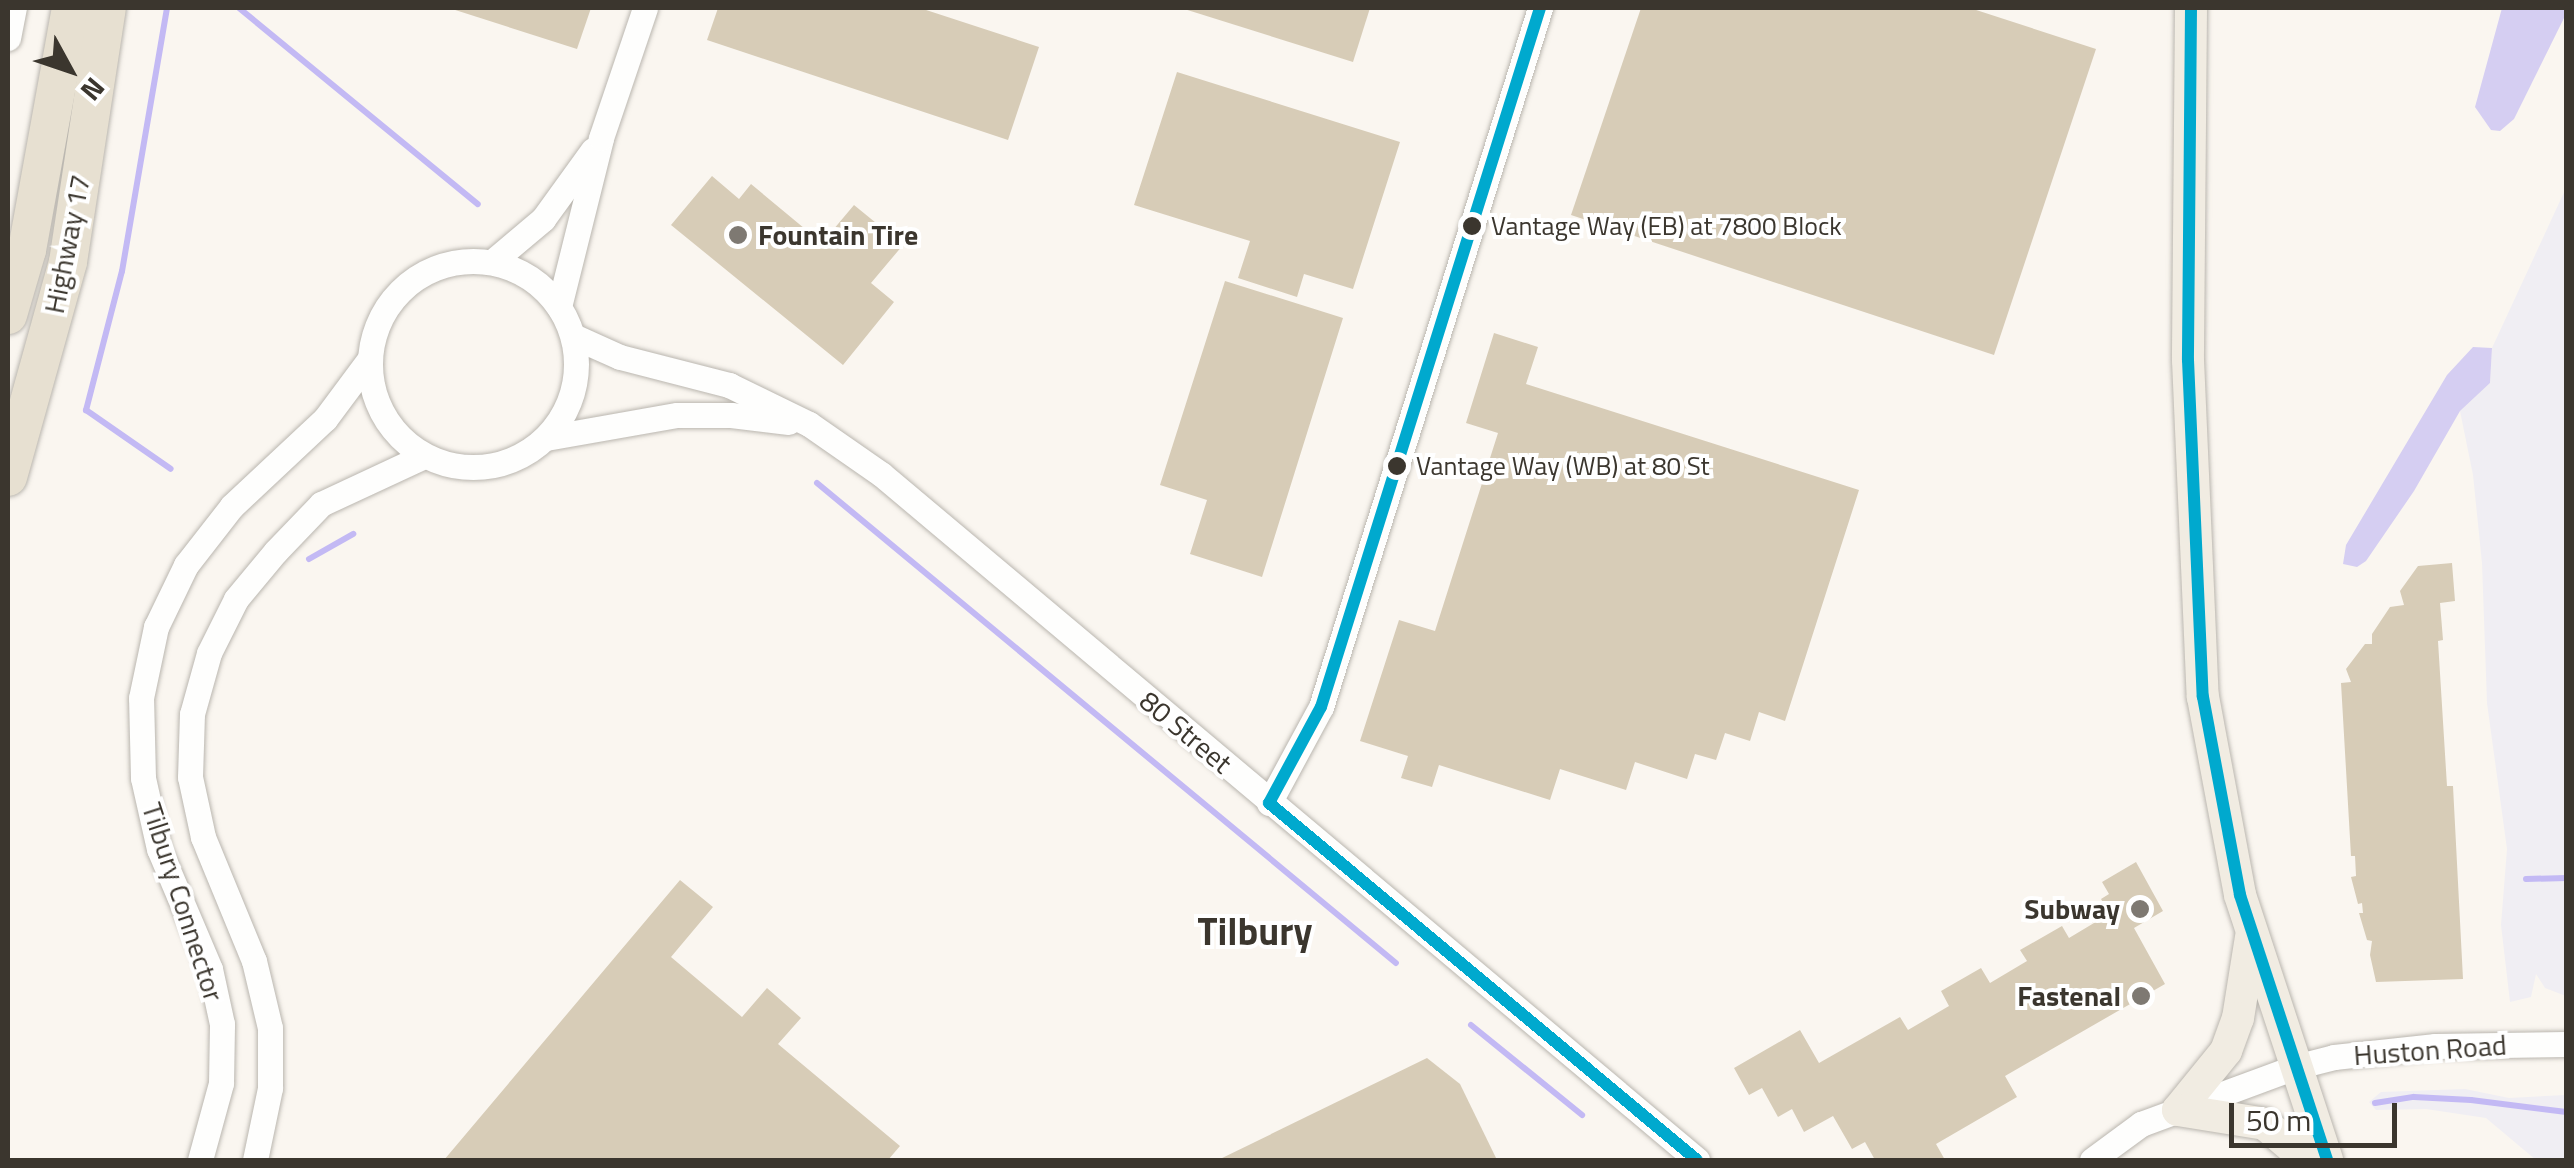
<!DOCTYPE html>
<style>
body{margin:0}
#map{position:relative;width:2574px;height:1168px;overflow:hidden;background:#faf6f0;font-family:"Titillium Web",sans-serif}
div>[style]{position:absolute}
.green>*{inset:0;background:#f0eef3}
.forest>*{inset:0;background:#d5cef2}
.stream>*{height:6px;margin:-3px;padding:0 3px;transform-origin:3px;border-radius:3px;background:#c3b9f4}
.building>*{inset:0;background:#d7ccb7}
.roads{filter:drop-shadow(0 0 2px #bab6af) drop-shadow(0 0 2px #bab6af)}
.minor>*{height:25px;margin:-12.5px;padding:0 12.5px;transform-origin:12.5px;border-radius:12.5px;background:#fefefd}
.minor>.ring{margin:-12.5px;padding:0;box-sizing:content-box;background:none;border:25px solid #fefefd;border-radius:50%}
.major>*{height:32px;margin:-16px;padding:0 16px;transform-origin:16px;border-radius:16px;background:#f1ece2}
.highway>*{height:38px;margin:-19px;padding:0 19px;transform-origin:19px;border-radius:19px;background:#e7e0d1}
.bus-1>*{height:12px;margin:-6px;padding:0 6px;transform-origin:6px;border-radius:6px;background:#00a9ce}
.dots>*{width:28px;height:28px;translate:-50% -50%;box-sizing:border-box;border:5px solid #fff;border-radius:50%}
span{translate:-50% -50%;white-space:nowrap;text-align:center;line-height:1.15;-webkit-text-stroke:8px #fff;paint-order:stroke}
.bus-label{font-size:26px;color:#3b362e}
.left{translate:0 -50%;text-align:left}
.poi-label{font-size:28px;color:#3b362e;font-weight:700}
.right{translate:-100% -50%;text-align:right}
.street-label{font-size:28px;color:#3b362e}
.district-label{font-size:38px;color:#3b362e;font-weight:700}
.frame{position:absolute;inset:0;border:10px solid #3b362e;pointer-events:none}
.north{position:absolute;left:20px;top:20px;width:100px;height:100px;-webkit-text-stroke:8px #fff;paint-order:stroke;rotate:130deg;font-size:28px;font-weight:700;line-height:40px;text-align:center;color:#3b362e}
.north::after{content:'';display:block;margin:auto;width:35px;height:45px;background:#3b362e;clip-path:polygon(50% 0,100% 100%,50% 72%,0 100%)}
.scale{position:absolute;left:2229px;top:1103px;width:168px;height:45px;box-sizing:border-box;border:5px solid #3b362e;border-top:0;padding-left:12px;font-size:30px;line-height:35px;white-space:nowrap;color:#3b362e;-webkit-text-stroke:8px #fff;paint-order:stroke}
</style>
<div id="map">
<div class="green">
<i style="clip-path:polygon(2566px 188px,2566px 996px,2545px 988px,2536px 974px,2531px 997px,2510px 1002px,2501px 925px,2507px 849px,2487px 703px,2482px 563px,2473px 475px,2460px 411px,2490px 383px,2492px 348px)"></i>
<i style="clip-path:polygon(2465px 1089px,2509px 1098px,2566px 1095px,2566px 1160px,2536px 1160px,2486px 1118px,2426px 1109px,2376px 1110px,2369px 1102px,2381px 1092px)"></i>
</div>
<div class="forest">
<i style="clip-path:polygon(2502px 8px,2566px 8px,2566px 14px,2514px 119px,2500px 131px,2491px 130px,2475px 107px)"></i>
<i style="clip-path:polygon(2473px 347px,2492px 348px,2490px 383px,2460px 411px,2414px 491px,2366px 561px,2357px 567px,2343px 564px,2346px 545px,2447px 375px)"></i>
</div>
<div class="stream">
<i style="left:167px;top:8px;width:267px;rotate:99.7deg"></i>
<i style="left:122px;top:271px;width:144px;rotate:104.5deg"></i>
<i style="left:86px;top:410px;width:103px;rotate:34.8deg"></i>
<i style="left:239px;top:8px;width:309px;rotate:39.4deg"></i>
<i style="left:817px;top:483px;width:752px;rotate:39.66deg"></i>
<i style="left:309px;top:559px;width:51px;rotate:-29.6deg"></i>
<i style="left:2526px;top:879px;width:40px;rotate:-1.4deg"></i>
<i style="left:1471px;top:1025px;width:143px;rotate:39deg"></i>
<i style="left:2375px;top:1103px;width:39px;rotate:-9deg"></i>
<i style="left:2414px;top:1097px;width:57px;rotate:3deg"></i>
<i style="left:2471px;top:1100px;width:96px;rotate:7.2deg"></i>
</div>
<div class="building">
<i style="clip-path:polygon(449px 8px,591px 8px,577px 49px)"></i>
<i style="clip-path:polygon(718px 8px,920px 8px,1039px 47px,1008px 140px,707px 40px)"></i>
<i style="clip-path:polygon(1181px 8px,1370px 8px,1353px 62px)"></i>
<i style="clip-path:polygon(1641px 8px,1970px 8px,2096px 49px,1994px 355px,1571px 215px)"></i>
<i style="clip-path:polygon(1177px 72px,1400px 142px,1353px 289px,1304px 274px,1297px 297px,1238px 278px,1250px 241px,1134px 205px)"></i>
<i style="clip-path:polygon(712px 176px,739px 199px,751px 184px,822px 243px,854px 205px,903px 245px,871px 283px,894px 302px,843px 365px,671px 225px)"></i>
<i style="clip-path:polygon(1225px 281px,1343px 318px,1262px 577px,1190px 554px,1207px 500px,1160px 485px)"></i>
<i style="clip-path:polygon(1494px 333px,1538px 347px,1526px 384px,1859px 490px,1785px 721px,1759px 712px,1750px 741px,1725px 733px,1716px 760px,1695px 754px,1687px 779px,1635px 762px,1626px 790px,1560px 769px,1550px 800px,1439px 765px,1432px 787px,1401px 778px,1408px 756px,1360px 741px,1399px 620px,1435px 631px,1498px 433px,1466px 423px)"></i>
<i style="clip-path:polygon(2452px 563px,2455px 601px,2440px 603px,2443px 640px,2438px 641px,2447px 786px,2453px 786px,2463px 979px,2376px 982px,2370px 955px,2372px 941px,2367px 940px,2359px 913px,2363px 913px,2362px 903px,2358px 904px,2351px 877px,2356px 876px,2355px 856px,2351px 856px,2341px 683px,2351px 682px,2346px 669px,2365px 644px,2372px 644px,2372px 634px,2390px 607px,2404px 605px,2400px 591px,2418px 566px)"></i>
<i style="clip-path:polygon(2136px 862px,2163px 911px,2134px 928px,2165px 984px,2005px 1076px,2017px 1097px,1936px 1144px,1945px 1160px,1875px 1160px,1865px 1142px,1852px 1149px,1833px 1116px,1804px 1132px,1792px 1109px,1778px 1117px,1762px 1088px,1749px 1095px,1734px 1068px,1800px 1030px,1819px 1063px,1900px 1017px,1908px 1030px,1949px 1006px,1941px 991px,1981px 968px,1990px 983px,2027px 961px,2020px 950px,2062px 926px,2069px 938px,2109px 914px,2101px 899px,2109px 894px,2102px 882px)"></i>
<i style="clip-path:polygon(680px 880px,713px 907px,671px 957px,742px 1017px,767px 988px,801px 1018px,778px 1044px,900px 1146px,888px 1160px,444px 1160px)"></i>
<i style="clip-path:polygon(1427px 1058px,1460px 1084px,1497px 1160px,1218px 1160px)"></i>
</div>
<div class="roads">
<div class="minor">
<i style="left:8px;top:38px;width:31px;rotate:-79deg"></i>
<i class="ring" style="left:370px;top:261px;width:181px;height:181px"></i>
<i style="left:492px;top:262px;width:67px;rotate:-40.1deg"></i>
<i style="left:543px;top:219px;width:85px;rotate:-54.1deg"></i>
<i style="left:559px;top:307px;width:174px;rotate:-76deg"></i>
<i style="left:601px;top:138px;width:137px;rotate:-71.3deg"></i>
<i style="left:573px;top:336px;width:51px;rotate:24.1deg"></i>
<i style="left:620px;top:357px;width:113px;rotate:14.4deg"></i>
<i style="left:729px;top:385px;width:89px;rotate:26deg"></i>
<i style="left:809px;top:424px;width:88px;rotate:34.8deg"></i>
<i style="left:881px;top:474px;width:1066px;rotate:40.05deg"></i>
<i style="left:546px;top:438px;width:133px;rotate:-10deg"></i>
<i style="left:677px;top:415px;width:54px"></i>
<i style="left:731px;top:415px;width:58px;rotate:6.9deg"></i>
<i style="left:1269px;top:803px;width:109px;rotate:-61.6deg"></i>
<i style="left:1321px;top:707px;width:733px;rotate:-72.6deg"></i>
<i style="left:200px;top:1160px;width:80px;rotate:-74.7deg"></i>
<i style="left:221px;top:1083px;width:59px;rotate:-89deg"></i>
<i style="left:222px;top:1024px;width:56px;rotate:-102.3deg"></i>
<i style="left:210px;top:969px;width:130px;rotate:-113deg"></i>
<i style="left:159px;top:849px;width:73px;rotate:-102.7deg"></i>
<i style="left:143px;top:778px;width:80px;rotate:-91.4deg"></i>
<i style="left:141px;top:698px;width:73px;rotate:-78.1deg"></i>
<i style="left:156px;top:627px;width:69px;rotate:-64.2deg"></i>
<i style="left:186px;top:565px;width:75px;rotate:-52.1deg"></i>
<i style="left:232px;top:506px;width:127px;rotate:-43.1deg"></i>
<i style="left:325px;top:419px;width:72px;rotate:-53.4deg"></i>
<i style="left:255px;top:1160px;width:74px;rotate:-78.2deg"></i>
<i style="left:270px;top:1088px;width:60px;rotate:-90deg"></i>
<i style="left:270px;top:1028px;width:69px;rotate:-103.4deg"></i>
<i style="left:254px;top:961px;width:134px;rotate:-112.4deg"></i>
<i style="left:203px;top:837px;width:61px;rotate:-102.2deg"></i>
<i style="left:190px;top:777px;width:63px;rotate:-88.2deg"></i>
<i style="left:192px;top:714px;width:63px;rotate:-74.4deg"></i>
<i style="left:209px;top:653px;width:60px;rotate:-63.4deg"></i>
<i style="left:236px;top:599px;width:62px;rotate:-50.2deg"></i>
<i style="left:276px;top:551px;width:65px;rotate:-46.2deg"></i>
<i style="left:321px;top:504px;width:114px;rotate:-25deg"></i>
<i style="left:2092px;top:1160px;width:61px;rotate:-36.3deg"></i>
<i style="left:2141px;top:1124px;width:164px;rotate:-20.3deg"></i>
<i style="left:2295px;top:1067px;width:40px;rotate:-14.4deg"></i>
<i style="left:2334px;top:1057px;width:102px;rotate:-6.2deg"></i>
<i style="left:2435px;top:1046px;width:131px;rotate:-0.9deg"></i>
</div>
<div class="major">
<i style="left:2191px;top:8px;width:352px;rotate:90.5deg"></i>
<i style="left:2188px;top:360px;width:337px;rotate:87.5deg"></i>
<i style="left:2203px;top:697px;width:201px;rotate:79.4deg"></i>
<i style="left:2240px;top:895px;width:279px;rotate:71.8deg"></i>
<i style="left:2251px;top:937px;width:82px;rotate:99.1deg"></i>
<i style="left:2238px;top:1018px;width:35px;rotate:110deg"></i>
<i style="left:2226px;top:1051px;width:76px;rotate:129.1deg"></i>
<i style="left:2178px;top:1110px;width:88px;rotate:9.1deg"></i>
<i style="left:2265px;top:1124px;width:55px;rotate:40.6deg"></i>
</div>
<div class="highway">
<i style="left:8px;top:315px;width:68px;rotate:-73.7deg"></i>
<i style="left:27px;top:250px;width:246px;rotate:-79.7deg"></i>
<i style="left:8px;top:477px;width:223px;rotate:-74.4deg"></i>
<i style="left:68px;top:262px;width:257px;rotate:-81.3deg"></i>
</div>
</div>
<div class="bus-1">
<i style="left:2191px;top:8px;width:352px;rotate:90.5deg"></i>
<i style="left:2188px;top:360px;width:337px;rotate:87.5deg"></i>
<i style="left:2203px;top:697px;width:201px;rotate:79.4deg"></i>
<i style="left:2240px;top:895px;width:279px;rotate:71.8deg"></i>
<i style="left:1269px;top:803px;width:109px;rotate:-61.6deg"></i>
<i style="left:1321px;top:707px;width:733px;rotate:-72.6deg"></i>
<i style="left:1269px;top:803px;width:557px;rotate:39.83deg"></i>
</div>
<div class="dots">
<i style="left:1472px;top:226px;background:#3b362e"></i>
<i style="left:738px;top:235px;background:#7e7972"></i>
<i style="left:1397px;top:466px;background:#3b362e"></i>
<i style="left:2140px;top:909px;background:#7e7972"></i>
<i style="left:2141px;top:996px;background:#7e7972"></i>
</div>
<div class="bus-label">
<span class="left" style="left:1491px;top:226px">Vantage Way (EB) at 7800 Block</span>
<span class="left" style="left:1416px;top:466px">Vantage Way (WB) at 80 St</span>
</div>
<div class="poi-label">
<span class="left" style="left:758px;top:235px">Fountain Tire</span>
<span class="right" style="left:2120px;top:909px">Subway</span>
<span class="right" style="left:2121px;top:996px">Fastenal</span>
</div>
<div class="street-label">
<span style="left:67px;top:244px;rotate:-79deg">Highway 17</span>
<span style="left:1186px;top:732px;rotate:40deg">80 Street</span>
<span style="left:183px;top:902px;rotate:72deg">Tilbury Connector</span>
<span style="left:2430px;top:1050px;rotate:-4deg">Huston Road</span>
</div>
<div class="district-label">
<span style="left:1255px;top:932px">Tilbury</span>
</div>
<div class="frame"></div>
<div class="north">N</div>
<div class="scale">50 m</div>
</div>
